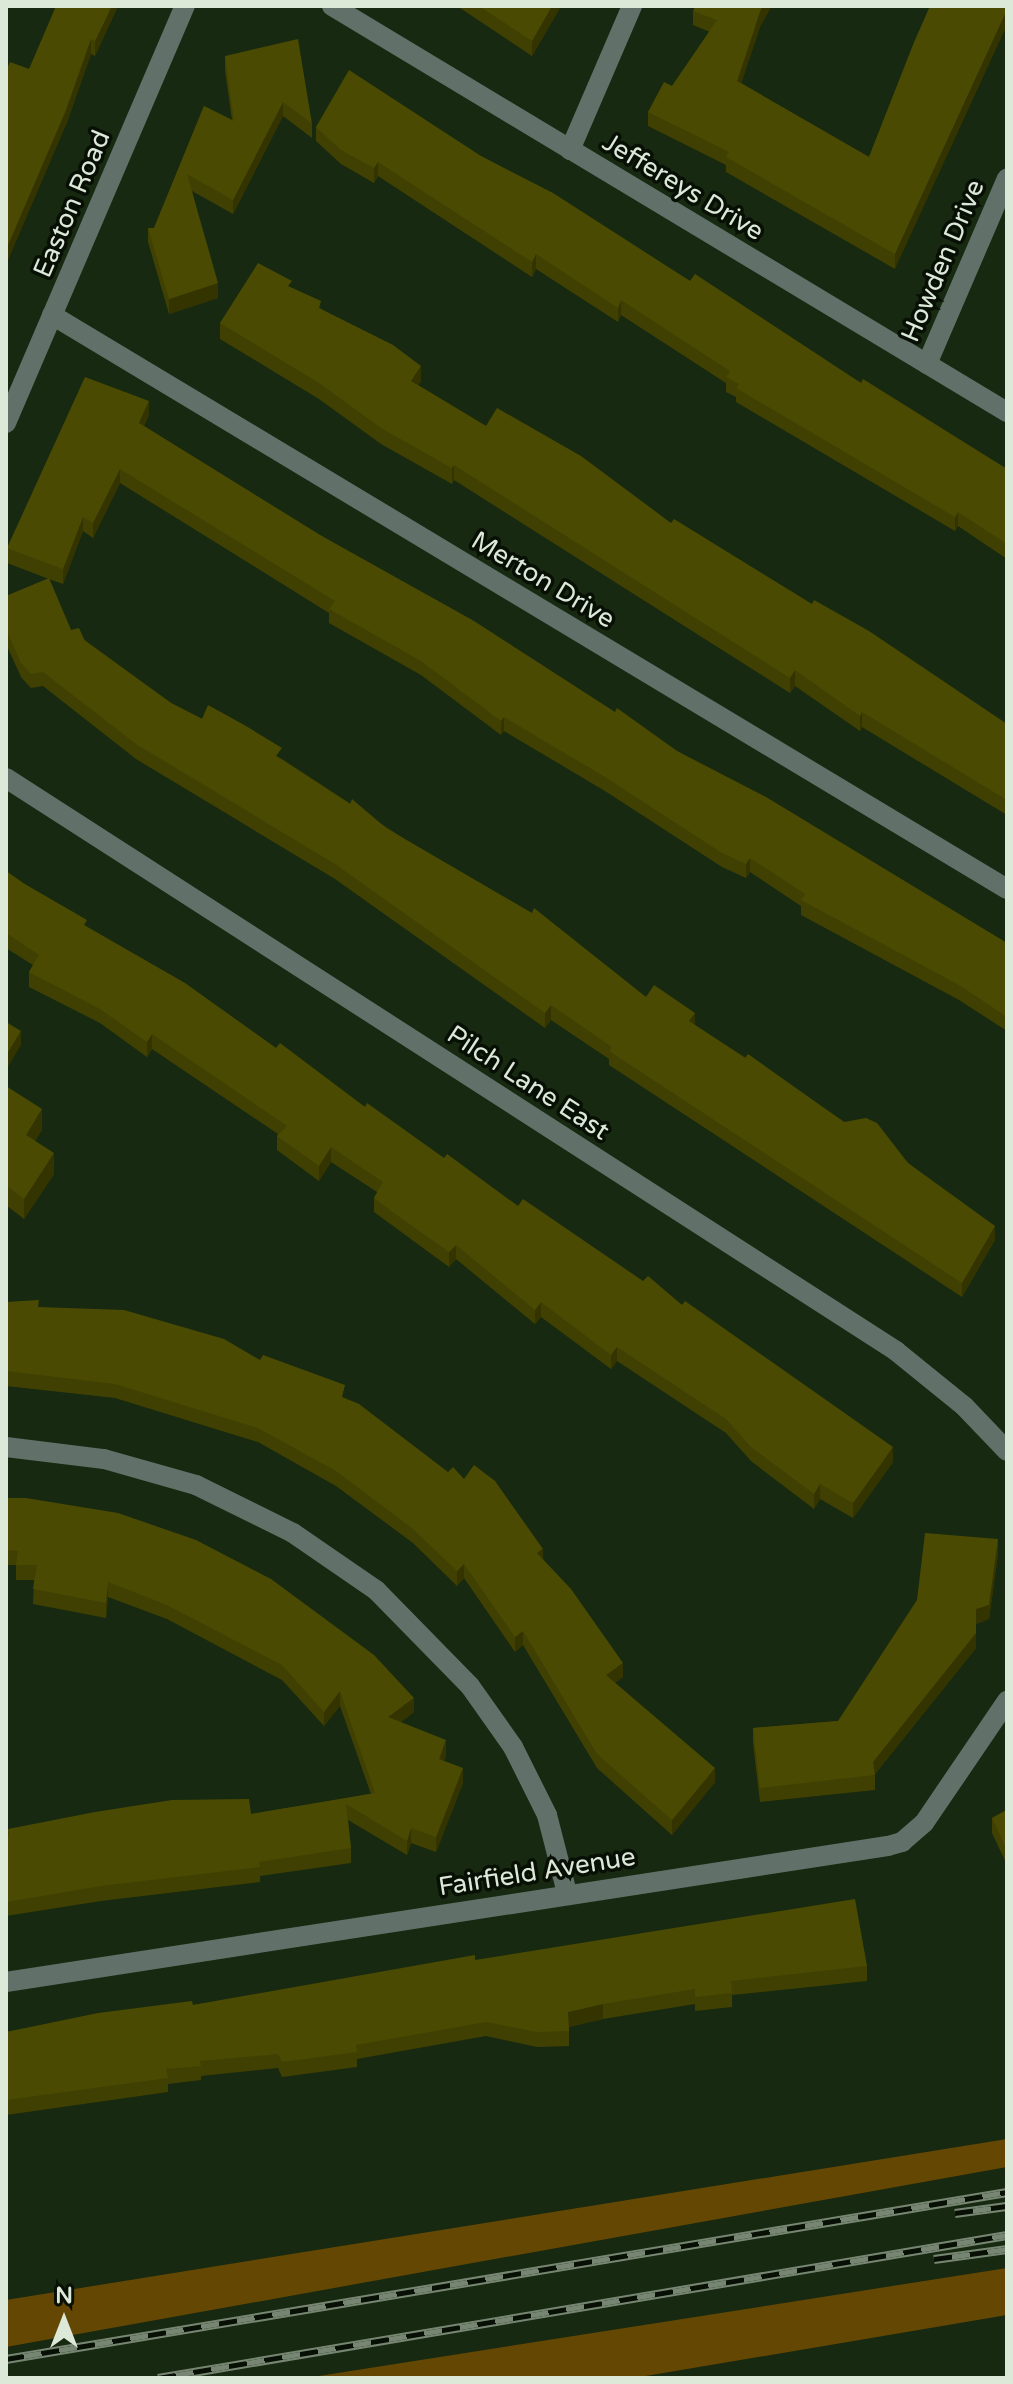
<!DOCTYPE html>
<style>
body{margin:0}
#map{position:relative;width:1013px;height:2384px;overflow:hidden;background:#172910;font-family:"Varela Round",sans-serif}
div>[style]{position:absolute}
.forest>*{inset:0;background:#654704}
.minor>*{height:20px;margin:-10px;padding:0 10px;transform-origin:10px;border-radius:10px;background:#617169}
.rail>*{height:9px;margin-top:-4.5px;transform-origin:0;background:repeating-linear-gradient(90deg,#080f05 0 18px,#778672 0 36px);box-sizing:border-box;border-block:2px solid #778672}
.wall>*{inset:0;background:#404002}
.shaded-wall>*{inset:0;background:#343401}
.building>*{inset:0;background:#4b4a02}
span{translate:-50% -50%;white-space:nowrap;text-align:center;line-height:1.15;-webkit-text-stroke:7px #080f05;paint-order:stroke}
.street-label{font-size:26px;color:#dce8d8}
.frame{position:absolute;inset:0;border:8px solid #dce8d8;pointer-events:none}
.north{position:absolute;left:24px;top:2280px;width:80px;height:80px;-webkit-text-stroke:6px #080f05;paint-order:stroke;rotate:0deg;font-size:22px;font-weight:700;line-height:32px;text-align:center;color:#dce8d8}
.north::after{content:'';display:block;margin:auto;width:28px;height:36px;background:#dce8d8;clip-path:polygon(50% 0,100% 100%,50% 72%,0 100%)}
</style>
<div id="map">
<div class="forest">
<i style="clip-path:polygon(1007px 2139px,1007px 2167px,6px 2347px,6px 2300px)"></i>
<i style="clip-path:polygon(1007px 2268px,1007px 2315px,634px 2378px,306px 2378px)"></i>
</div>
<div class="minor">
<i style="left:332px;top:6px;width:788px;rotate:31.03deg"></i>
<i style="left:570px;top:150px;width:157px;rotate:-66.7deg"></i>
<i style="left:52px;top:315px;width:1114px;rotate:31.01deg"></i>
<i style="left:927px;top:364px;width:202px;rotate:-66.7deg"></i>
<i style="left:6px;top:423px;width:454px;rotate:-66.8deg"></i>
<i style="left:6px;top:778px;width:1059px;rotate:32.77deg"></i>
<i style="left:896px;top:1351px;width:87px;rotate:39deg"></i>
<i style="left:964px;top:1406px;width:62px;rotate:46.3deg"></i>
<i style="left:6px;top:1447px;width:99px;rotate:7deg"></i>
<i style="left:104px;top:1459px;width:96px;rotate:15.8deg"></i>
<i style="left:196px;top:1485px;width:108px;rotate:26.3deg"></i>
<i style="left:293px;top:1533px;width:101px;rotate:34.5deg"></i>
<i style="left:376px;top:1590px;width:134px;rotate:45.6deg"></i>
<i style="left:470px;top:1686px;width:75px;rotate:54.8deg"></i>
<i style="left:513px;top:1747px;width:76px;rotate:63.4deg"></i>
<i style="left:547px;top:1815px;width:81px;rotate:75.6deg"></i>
<i style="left:6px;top:1982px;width:892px;rotate:-8.77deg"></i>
<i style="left:888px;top:1846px;width:15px;rotate:-16deg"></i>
<i style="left:902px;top:1842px;width:29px;rotate:-41deg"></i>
<i style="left:924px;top:1823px;width:148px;rotate:-55.8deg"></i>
</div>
<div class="rail">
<i style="left:955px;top:2213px;width:52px;rotate:-7.7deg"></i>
<i style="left:934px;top:2259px;width:74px;rotate:-7.8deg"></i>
<i style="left:6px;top:2359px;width:1015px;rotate:-9.47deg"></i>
<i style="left:158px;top:2378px;width:861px;rotate:-9.56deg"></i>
</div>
<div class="wall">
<i style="clip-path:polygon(118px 6px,95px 56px,91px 54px,66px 125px,29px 69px)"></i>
<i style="clip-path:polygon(457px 6px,561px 6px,532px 56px)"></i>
<i style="clip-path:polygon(693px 11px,760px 27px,741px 83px,869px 157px,915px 40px,895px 269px,726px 172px,726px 165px,648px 126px,648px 112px,672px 86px,710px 32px,693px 25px)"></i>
<i style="clip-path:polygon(225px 56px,312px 124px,312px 138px,283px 116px,233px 214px,192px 191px,218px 298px,169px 314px,148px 242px,148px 228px,154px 228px,204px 106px,232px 120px,225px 70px)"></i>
<i style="clip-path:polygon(316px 127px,481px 156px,861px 383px,1007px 469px,1007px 559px,958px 526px,955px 531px,736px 402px,736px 397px,726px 392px,726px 383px,621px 315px,618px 322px,536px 269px,532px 277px,378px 176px,374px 183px,341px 164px,316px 141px)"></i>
<i style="clip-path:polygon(292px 288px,421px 381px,418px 385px,486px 426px,671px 523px,1007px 724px,1007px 815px,862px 727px,860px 731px,795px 686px,790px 693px,454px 480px,452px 484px,381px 444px,319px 399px,220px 339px,220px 323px)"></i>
<i style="clip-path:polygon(149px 415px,144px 426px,320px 535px,677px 751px,1007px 943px,1007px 1031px,959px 1000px,801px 915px,801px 906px,750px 872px,746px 878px,722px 867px,605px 791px,504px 731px,501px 735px,421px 675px,329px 623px,329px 613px,120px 483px,93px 538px,83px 531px,63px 584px,49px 579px,71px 630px,171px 703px,282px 759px,646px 997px,695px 1025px,908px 1163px,995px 1240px,962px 1297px,609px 1065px,609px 1059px,551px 1020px,545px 1028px,335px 879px,136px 759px,43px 686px,31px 688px,21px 677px,6px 644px,6px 596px,49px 579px,7px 563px,7px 548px)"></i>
<i style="clip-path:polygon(6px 871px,87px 927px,276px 1048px,365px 1107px,518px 1206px,682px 1305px,893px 1462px,853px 1518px,820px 1499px,814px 1509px,751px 1461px,726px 1433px,617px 1361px,611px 1369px,541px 1317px,535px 1324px,456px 1259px,449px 1267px,374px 1212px,374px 1198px,377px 1192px,331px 1162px,319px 1181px,277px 1150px,277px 1136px,278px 1134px,152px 1049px,147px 1057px,100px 1023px,29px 987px,29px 972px,33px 965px,6px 948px)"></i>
<i style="clip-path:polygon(6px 1086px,42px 1130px,35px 1141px,54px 1174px,24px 1219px,6px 1205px)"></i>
<i style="clip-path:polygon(6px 1302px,38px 1307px,260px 1360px,345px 1399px,543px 1559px,623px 1677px,615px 1683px,715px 1782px,672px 1835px,597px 1768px,523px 1645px,515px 1652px,464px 1578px,457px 1586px,413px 1543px,336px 1486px,258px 1442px,115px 1398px,6px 1386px)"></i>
<i style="clip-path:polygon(6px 1498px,414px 1712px,401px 1722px,446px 1755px,444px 1761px,463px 1783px,436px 1852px,411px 1843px,407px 1855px,348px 1820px,351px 1848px,351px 1863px,260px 1876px,260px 1882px,101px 1901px,6px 1916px,6px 1836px,8px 1835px,8px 1829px,251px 1814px,371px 1794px,340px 1706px,324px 1726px,282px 1680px,167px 1619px,108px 1597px,106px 1618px,33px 1604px,34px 1580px,16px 1580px,16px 1565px,6px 1565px)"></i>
<i style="clip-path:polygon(998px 1554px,989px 1619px,976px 1624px,976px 1648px,875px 1774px,875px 1790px,760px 1802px,753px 1743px,753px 1728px,838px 1721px)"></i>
<i style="clip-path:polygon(1007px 1803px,1007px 1865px,992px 1833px,992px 1818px,1006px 1810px)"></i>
<i style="clip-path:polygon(475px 1960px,867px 1966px,867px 1981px,732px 1995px,732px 2007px,695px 2011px,695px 2004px,603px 2019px,569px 2027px,569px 2046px,537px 2047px,486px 2036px,357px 2059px,357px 2067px,282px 2077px,278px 2068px,201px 2076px,201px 2080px,168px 2084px,168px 2092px,6px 2115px,6px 2032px,193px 2005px)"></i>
</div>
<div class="shaded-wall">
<i style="clip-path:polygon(112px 6px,118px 6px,95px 56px,95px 41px)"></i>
<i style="clip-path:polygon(552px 6px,561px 6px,532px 56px,532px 41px)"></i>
<i style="clip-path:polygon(763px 6px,772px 6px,760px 27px,737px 96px,737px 81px,760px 12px)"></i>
<i style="clip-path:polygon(1007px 10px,1007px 25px,895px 269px,895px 254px)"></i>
<i style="clip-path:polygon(91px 39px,91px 54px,66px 125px,6px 265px,6px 250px)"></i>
<i style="clip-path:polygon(283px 102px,283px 116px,233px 214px,233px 200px)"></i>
<i style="clip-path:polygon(378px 162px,378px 176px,374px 183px,374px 168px)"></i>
<i style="clip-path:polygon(536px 254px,536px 269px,532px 277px,532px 262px)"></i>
<i style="clip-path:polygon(218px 283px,218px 298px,169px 314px,169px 299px)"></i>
<i style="clip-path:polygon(621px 300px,621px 315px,618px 322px,618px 308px)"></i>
<i style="clip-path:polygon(421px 366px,421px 381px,411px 397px,411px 381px)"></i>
<i style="clip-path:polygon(149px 401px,149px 415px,139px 438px,139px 423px)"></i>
<i style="clip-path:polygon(454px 465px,454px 480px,452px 484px,452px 468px)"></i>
<i style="clip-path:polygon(120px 469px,120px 483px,93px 538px,93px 523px)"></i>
<i style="clip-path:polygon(958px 512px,958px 526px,955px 531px,955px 517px)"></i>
<i style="clip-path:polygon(83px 517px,83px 531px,63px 584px,63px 569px)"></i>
<i style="clip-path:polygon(795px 670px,795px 686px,790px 693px,790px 678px)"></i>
<i style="clip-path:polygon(862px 712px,862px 727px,860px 731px,860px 716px)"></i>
<i style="clip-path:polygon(504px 717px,504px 731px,501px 735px,501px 721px)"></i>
<i style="clip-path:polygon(750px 858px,750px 872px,746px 878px,746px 864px)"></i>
<i style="clip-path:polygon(551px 1005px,551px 1020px,545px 1028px,545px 1013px)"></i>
<i style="clip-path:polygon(695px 1013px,695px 1028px,689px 1021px)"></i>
<i style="clip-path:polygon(21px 1031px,21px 1045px,6px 1070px,6px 1056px)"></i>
<i style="clip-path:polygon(152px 1034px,152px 1049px,147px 1057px,147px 1042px)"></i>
<i style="clip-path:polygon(42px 1109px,42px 1130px,26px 1156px,26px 1135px)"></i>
<i style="clip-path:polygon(331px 1147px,331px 1162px,319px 1181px,319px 1166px)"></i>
<i style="clip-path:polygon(54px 1153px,54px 1174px,24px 1219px,24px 1199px)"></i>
<i style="clip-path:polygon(995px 1226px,995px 1240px,962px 1297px,962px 1283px)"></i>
<i style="clip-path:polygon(456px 1245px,456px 1259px,449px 1267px,449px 1252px)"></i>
<i style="clip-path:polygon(541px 1302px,541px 1317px,535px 1324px,535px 1310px)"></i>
<i style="clip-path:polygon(617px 1347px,617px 1361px,611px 1369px,611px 1355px)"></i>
<i style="clip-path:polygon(893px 1447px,893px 1462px,853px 1518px,853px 1503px)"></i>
<i style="clip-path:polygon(820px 1484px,820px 1499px,814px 1509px,814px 1494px)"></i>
<i style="clip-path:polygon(998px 1539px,998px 1554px,989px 1619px,976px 1624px,976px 1648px,873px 1776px,873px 1762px,976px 1609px)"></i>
<i style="clip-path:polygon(543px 1549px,543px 1563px,537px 1553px)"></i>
<i style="clip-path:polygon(464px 1564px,464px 1578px,457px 1586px,457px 1571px)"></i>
<i style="clip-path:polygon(108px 1582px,108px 1597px,106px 1618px,106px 1603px)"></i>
<i style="clip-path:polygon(523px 1631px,523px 1645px,515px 1652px,515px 1637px)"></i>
<i style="clip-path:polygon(623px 1663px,623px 1677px,606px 1689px,606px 1675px)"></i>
<i style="clip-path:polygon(340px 1691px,340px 1706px,324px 1726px,324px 1712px)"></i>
<i style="clip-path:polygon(414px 1698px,414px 1712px,388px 1731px,388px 1717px)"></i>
<i style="clip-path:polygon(446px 1740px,446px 1755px,439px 1773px,439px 1759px)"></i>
<i style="clip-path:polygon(463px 1768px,463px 1783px,436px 1852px,436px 1837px)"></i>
<i style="clip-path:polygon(715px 1768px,715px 1782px,672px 1835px,672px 1820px)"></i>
<i style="clip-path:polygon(411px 1828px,411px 1843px,407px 1855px,407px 1841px)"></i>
<i style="clip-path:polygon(603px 2004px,603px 2019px,568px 2027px,568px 2012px)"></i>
</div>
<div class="building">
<i style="clip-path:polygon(56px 6px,112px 6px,95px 41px,91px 39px,66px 110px,6px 250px,6px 71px,10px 62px,29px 69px)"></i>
<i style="clip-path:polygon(479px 6px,552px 6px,532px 41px)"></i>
<i style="clip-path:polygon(695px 6px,763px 6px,760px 12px,737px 81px,869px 157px,915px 40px,930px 6px,1007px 6px,1007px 10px,895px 254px,726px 157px,729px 152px,648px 112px,664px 82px,672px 86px,717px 20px,693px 11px)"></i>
<i style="clip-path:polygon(298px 39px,312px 124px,283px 102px,233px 200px,187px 174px,218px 283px,169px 299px,148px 228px,154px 228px,204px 106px,234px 121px,225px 56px)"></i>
<i style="clip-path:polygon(349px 70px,481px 156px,553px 193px,690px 281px,695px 274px,861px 383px,863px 379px,1007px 469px,1007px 544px,958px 512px,955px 517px,736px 388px,739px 384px,726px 377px,730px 371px,621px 300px,618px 308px,536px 254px,532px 262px,378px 162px,374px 168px,341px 150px,316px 127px)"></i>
<i style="clip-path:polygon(258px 263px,292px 281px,288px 286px,321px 301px,319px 308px,393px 345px,421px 366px,411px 381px,486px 426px,497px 408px,581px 456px,671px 523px,674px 519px,812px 604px,814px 600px,869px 631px,1007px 724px,1007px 800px,862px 712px,860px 716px,795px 670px,790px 678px,454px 465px,452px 468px,381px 428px,319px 383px,220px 323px)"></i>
<i style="clip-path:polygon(85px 377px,149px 401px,139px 423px,320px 535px,474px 621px,615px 712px,617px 708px,677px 751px,766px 797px,1007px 943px,1007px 1017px,959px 985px,801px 900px,805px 894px,750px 858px,746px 864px,722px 853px,605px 777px,504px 717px,501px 721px,421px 661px,329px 609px,335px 601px,120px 469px,93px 523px,83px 517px,63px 569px,7px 548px)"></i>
<i style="clip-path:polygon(49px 578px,71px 630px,79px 628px,85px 641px,171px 703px,202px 719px,208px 705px,246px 726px,282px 748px,276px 756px,350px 804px,352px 799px,386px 828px,532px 913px,534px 908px,646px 997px,654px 985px,695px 1013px,689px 1021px,745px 1058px,748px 1054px,844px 1122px,866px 1118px,877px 1123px,908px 1163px,995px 1226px,962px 1283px,609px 1051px,612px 1047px,551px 1005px,545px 1013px,335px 864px,136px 744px,43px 672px,31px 674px,21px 663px,6px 629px,6px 596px)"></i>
<i style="clip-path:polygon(6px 871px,23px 883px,87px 920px,84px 925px,185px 983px,276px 1048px,280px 1043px,365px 1107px,367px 1103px,444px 1158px,447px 1154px,518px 1206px,523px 1199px,643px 1281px,648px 1276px,682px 1305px,685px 1301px,893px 1447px,853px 1503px,820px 1484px,814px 1494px,751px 1447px,726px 1419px,617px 1347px,611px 1355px,541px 1302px,535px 1310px,456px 1245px,449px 1252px,398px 1216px,374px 1198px,383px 1182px,331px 1147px,319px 1166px,277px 1136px,287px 1126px,152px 1034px,147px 1042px,100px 1009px,29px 972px,39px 955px,6px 933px)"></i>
<i style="clip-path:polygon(6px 1022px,21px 1031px,6px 1056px)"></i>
<i style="clip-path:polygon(6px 1086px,42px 1109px,26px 1135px,54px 1153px,24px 1199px,6px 1185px)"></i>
<i style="clip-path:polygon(39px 1300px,38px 1307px,124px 1310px,224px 1339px,260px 1360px,263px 1355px,345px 1385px,342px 1397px,359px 1404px,448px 1472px,453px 1467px,464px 1479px,474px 1465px,495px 1481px,543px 1549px,537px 1553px,571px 1589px,623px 1663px,606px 1675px,715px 1768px,672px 1820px,597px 1754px,523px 1631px,515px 1637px,464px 1564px,457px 1571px,413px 1529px,336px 1471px,258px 1428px,115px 1384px,6px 1371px,6px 1302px)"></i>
<i style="clip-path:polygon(6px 1498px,26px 1498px,118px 1513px,196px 1540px,271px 1579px,374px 1655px,414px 1698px,388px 1717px,446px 1740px,439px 1759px,463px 1768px,436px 1837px,411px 1828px,407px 1841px,346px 1804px,351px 1848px,259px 1862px,260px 1867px,101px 1886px,6px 1902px,6px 1836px,9px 1835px,8px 1829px,95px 1812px,172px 1800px,249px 1799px,251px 1814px,375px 1793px,340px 1691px,324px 1712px,282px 1665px,167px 1605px,108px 1582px,106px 1603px,33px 1589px,37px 1565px,16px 1565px,18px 1551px,6px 1550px)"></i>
<i style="clip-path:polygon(925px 1533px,998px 1539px,989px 1605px,976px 1609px,976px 1633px,873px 1762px,875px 1775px,760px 1788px,753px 1728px,838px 1721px,917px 1600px)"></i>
<i style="clip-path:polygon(1007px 1810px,1007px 1850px,992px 1818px)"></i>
<i style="clip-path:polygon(855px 1899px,867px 1966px,731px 1981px,732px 1993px,695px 1997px,695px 1989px,603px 2004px,568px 2012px,569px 2031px,537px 2032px,486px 2022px,356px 2045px,357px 2052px,282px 2062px,278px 2054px,200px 2061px,201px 2066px,166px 2069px,168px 2078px,6px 2100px,6px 2032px,98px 2013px,192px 2001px,193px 2005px,475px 1955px,475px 1960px)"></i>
</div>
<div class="street-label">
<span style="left:683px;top:187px;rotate:31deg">Jeffereys Drive</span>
<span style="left:72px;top:204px;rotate:-67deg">Easton Road</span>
<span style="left:943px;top:261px;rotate:-67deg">Howden Drive</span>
<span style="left:543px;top:580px;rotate:31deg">Merton Drive</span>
<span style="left:528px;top:1083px;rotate:33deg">Pilch Lane East</span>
<span style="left:537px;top:1872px;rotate:-9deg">Fairfield Avenue</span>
</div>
<div class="frame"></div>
<div class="north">N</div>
</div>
